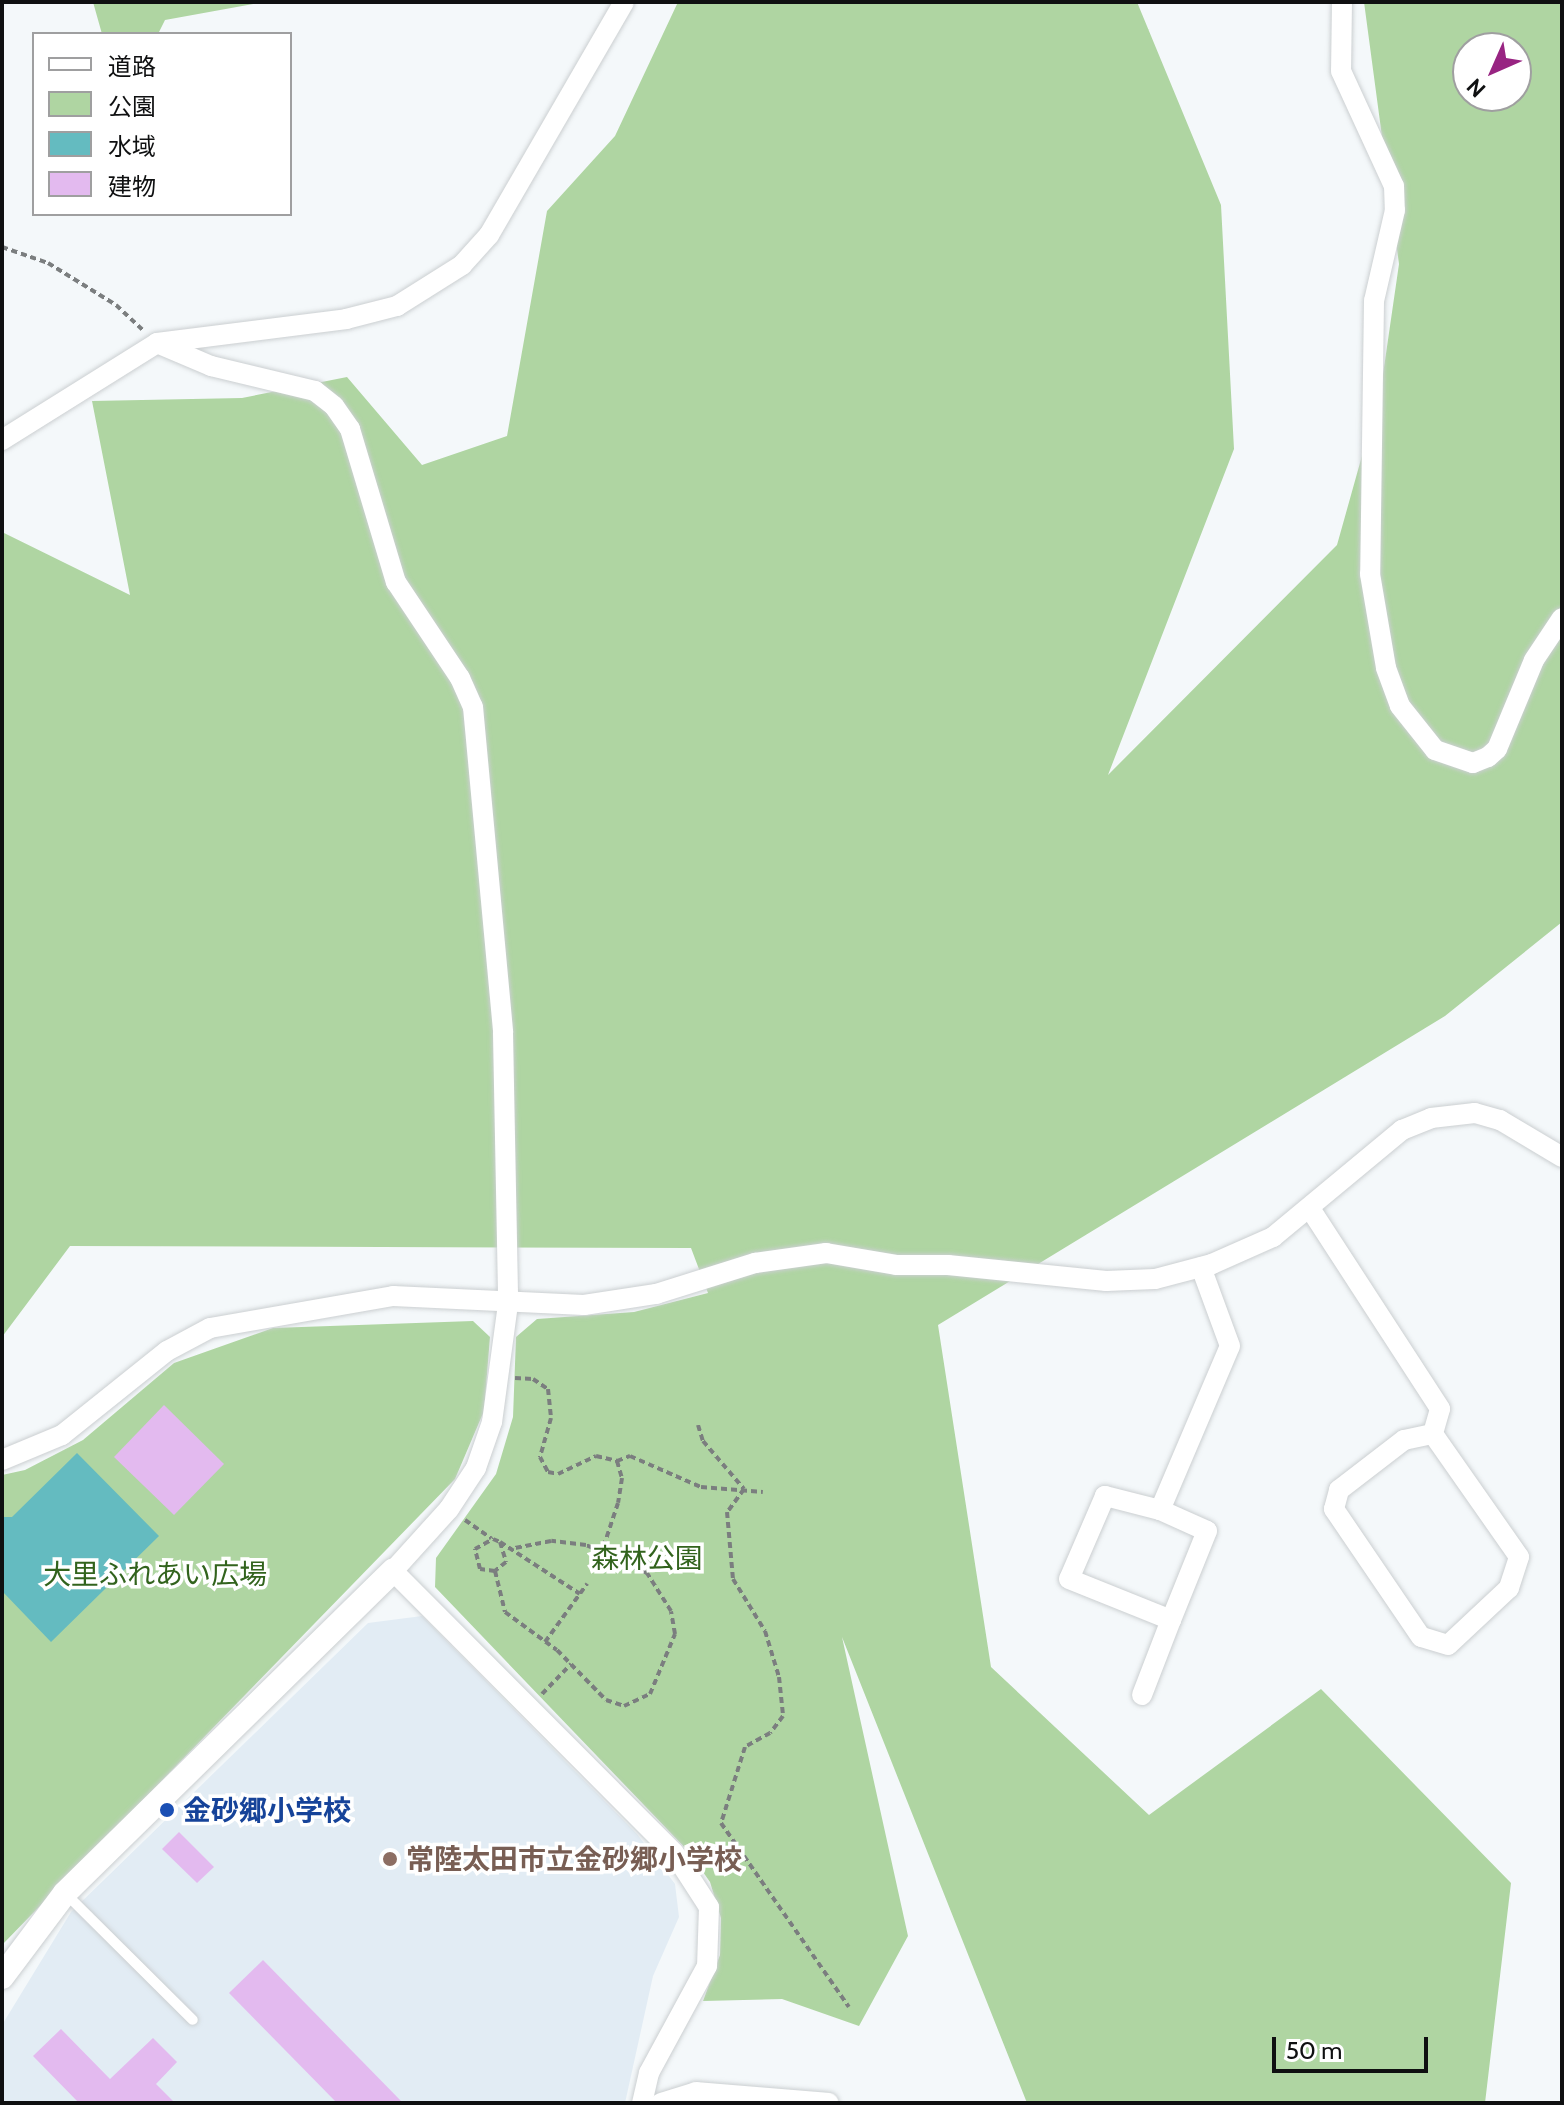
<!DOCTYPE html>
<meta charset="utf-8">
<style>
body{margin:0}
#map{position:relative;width:1564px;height:2105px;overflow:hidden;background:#f4f8fa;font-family:Cabin,"Noto Sans JP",sans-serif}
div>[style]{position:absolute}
.built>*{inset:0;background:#e2ecf4}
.green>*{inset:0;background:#afd5a2}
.water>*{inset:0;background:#64bbc0}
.building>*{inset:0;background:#e3baef}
.path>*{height:4px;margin-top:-2px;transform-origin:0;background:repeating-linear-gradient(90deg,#7b7e7f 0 6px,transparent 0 10px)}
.roads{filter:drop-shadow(0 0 2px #cbcfd1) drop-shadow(0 0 2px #cbcfd1)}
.service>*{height:10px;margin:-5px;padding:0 5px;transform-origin:5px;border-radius:5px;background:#fff}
.minor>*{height:20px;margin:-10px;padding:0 10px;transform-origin:10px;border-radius:10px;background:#fff}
.tertiary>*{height:24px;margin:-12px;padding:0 12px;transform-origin:12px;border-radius:12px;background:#fff}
.dots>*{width:22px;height:22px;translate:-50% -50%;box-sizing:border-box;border:4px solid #fff;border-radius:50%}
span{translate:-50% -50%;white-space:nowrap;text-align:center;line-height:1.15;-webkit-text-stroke:7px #fff;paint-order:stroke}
.park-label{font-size:28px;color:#32631d}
.transit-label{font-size:28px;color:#164399;font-weight:700}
.left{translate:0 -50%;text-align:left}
.education-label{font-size:28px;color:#785e54;font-weight:700}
.frame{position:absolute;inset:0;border:4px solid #0f1011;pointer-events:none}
.legend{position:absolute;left:32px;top:32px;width:260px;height:184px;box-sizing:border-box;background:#fff;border:2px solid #9f9fa0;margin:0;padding:10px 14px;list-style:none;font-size:24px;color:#0f1011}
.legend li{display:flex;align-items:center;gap:16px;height:40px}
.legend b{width:40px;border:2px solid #9f9fa0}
.north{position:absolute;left:1452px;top:32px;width:80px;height:80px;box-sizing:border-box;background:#fff;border:2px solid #9f9fa0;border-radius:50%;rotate:225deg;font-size:22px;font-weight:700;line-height:32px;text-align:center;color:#0f1011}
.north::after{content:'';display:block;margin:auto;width:28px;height:36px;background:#982482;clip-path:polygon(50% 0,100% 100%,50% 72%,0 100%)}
.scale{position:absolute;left:1272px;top:2037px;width:156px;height:36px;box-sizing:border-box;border:4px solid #0f1011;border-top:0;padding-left:10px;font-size:24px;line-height:28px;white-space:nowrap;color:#0f1011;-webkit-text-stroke:6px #fff;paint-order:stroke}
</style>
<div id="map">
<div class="built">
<i style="clip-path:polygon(422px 1616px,637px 1834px,675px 1884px,679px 1917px,653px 1976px,625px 2103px,2px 2103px,2px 2025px,71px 1912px,368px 1623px)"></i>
</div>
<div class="green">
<i style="clip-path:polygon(93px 2px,265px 2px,165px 20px,158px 34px,102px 34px)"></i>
<i style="clip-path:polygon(evenodd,678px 2px,1137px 2px,1221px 205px,1234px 449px,1108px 775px,1337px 545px,1381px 388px,1399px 264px,1364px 2px,1562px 2px,1562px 922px,1445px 1016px,938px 1325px,991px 1667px,1149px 1815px,1321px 1689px,1511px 1883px,1485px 2103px,1027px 2103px,842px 1637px,908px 1936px,859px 2026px,782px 1999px,703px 2001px,720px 1955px,721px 1918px,710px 1882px,689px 1852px,435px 1587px,436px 1558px,496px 1474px,513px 1417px,516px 1337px,537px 1319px,634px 1312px,708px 1293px,691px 1248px,70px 1246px,2px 1337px,2px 532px,130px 595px,92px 401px,242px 398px,347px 377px,422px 465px,507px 436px,547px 211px,615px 136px,678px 2px,1468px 48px,1516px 48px,1516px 96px,1468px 96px,1468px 48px)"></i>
<i style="clip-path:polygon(473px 1321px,490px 1337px,484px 1411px,455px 1479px,2px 1945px,2px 1475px,25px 1470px,83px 1440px,174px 1363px,273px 1328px)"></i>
</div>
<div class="water">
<i style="clip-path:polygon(77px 1453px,159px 1536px,51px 1642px,2px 1591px,2px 1517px,12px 1517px)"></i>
</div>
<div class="building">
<i style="clip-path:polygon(164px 1405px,224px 1464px,174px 1515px,114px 1457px)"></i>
<i style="clip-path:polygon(179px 1832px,214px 1867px,197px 1883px,162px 1849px)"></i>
<i style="clip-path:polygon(263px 1960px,403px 2103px,337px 2103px,229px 1993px)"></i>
<i style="clip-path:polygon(61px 2029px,110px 2079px,153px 2038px,177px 2062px,156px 2084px,175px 2103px,79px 2103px,33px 2056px)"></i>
</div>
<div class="path">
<i style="left:2px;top:247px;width:49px;rotate:19.2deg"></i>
<i style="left:48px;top:263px;width:80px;rotate:31.7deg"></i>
<i style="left:116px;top:305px;width:37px;rotate:43deg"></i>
<i style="left:515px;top:1378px;width:18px;rotate:3deg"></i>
<i style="left:533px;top:1379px;width:18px;rotate:34deg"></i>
<i style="left:548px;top:1389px;width:29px;rotate:84deg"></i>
<i style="left:551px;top:1418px;width:41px;rotate:105.8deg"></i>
<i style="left:540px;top:1457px;width:17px;rotate:62deg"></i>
<i style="left:548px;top:1472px;width:10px;rotate:11deg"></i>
<i style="left:558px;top:1474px;width:42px;rotate:-25.3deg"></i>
<i style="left:596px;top:1456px;width:22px;rotate:13deg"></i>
<i style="left:617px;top:1461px;width:18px;rotate:74deg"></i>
<i style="left:622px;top:1478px;width:25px;rotate:99deg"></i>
<i style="left:618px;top:1503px;width:51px;rotate:108.4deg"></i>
<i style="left:698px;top:1425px;width:17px;rotate:73deg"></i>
<i style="left:703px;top:1441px;width:63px;rotate:49.5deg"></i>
<i style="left:744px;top:1489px;width:29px;rotate:126deg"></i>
<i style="left:727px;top:1512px;width:67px;rotate:84.9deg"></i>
<i style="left:733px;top:1579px;width:61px;rotate:58.4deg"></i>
<i style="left:765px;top:1631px;width:48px;rotate:73.1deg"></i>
<i style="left:779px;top:1677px;width:39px;rotate:84deg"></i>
<i style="left:783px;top:1716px;width:21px;rotate:127deg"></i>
<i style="left:770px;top:1733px;width:29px;rotate:151deg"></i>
<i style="left:745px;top:1747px;width:80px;rotate:107.5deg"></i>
<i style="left:721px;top:1823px;width:224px;rotate:55.2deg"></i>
<i style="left:617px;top:1461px;width:14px;rotate:-21deg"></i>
<i style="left:630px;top:1456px;width:77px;rotate:23.6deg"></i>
<i style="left:701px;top:1487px;width:62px;rotate:4.6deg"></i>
<i style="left:465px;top:1520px;width:32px;rotate:35deg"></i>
<i style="left:500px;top:1542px;width:21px;rotate:73deg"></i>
<i style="left:506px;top:1562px;width:14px;rotate:141deg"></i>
<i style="left:495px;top:1571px;width:15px;rotate:-172deg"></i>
<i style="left:480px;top:1569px;width:21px;rotate:-104deg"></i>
<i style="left:475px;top:1549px;width:21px;rotate:-29deg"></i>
<i style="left:493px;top:1539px;width:8px;rotate:23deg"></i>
<i style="left:500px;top:1542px;width:95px;rotate:33deg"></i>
<i style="left:495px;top:1571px;width:42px;rotate:76.3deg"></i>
<i style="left:505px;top:1612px;width:64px;rotate:36.2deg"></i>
<i style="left:557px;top:1650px;width:70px;rotate:45.6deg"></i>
<i style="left:606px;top:1700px;width:19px;rotate:18deg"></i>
<i style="left:624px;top:1706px;width:29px;rotate:-25deg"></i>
<i style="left:650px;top:1694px;width:65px;rotate:-67.4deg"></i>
<i style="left:675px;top:1634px;width:23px;rotate:-100deg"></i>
<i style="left:671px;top:1611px;width:45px;rotate:-122.3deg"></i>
<i style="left:647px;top:1573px;width:67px;rotate:-155.3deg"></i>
<i style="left:586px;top:1545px;width:35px;rotate:-173deg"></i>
<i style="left:551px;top:1541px;width:42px;rotate:169deg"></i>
<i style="left:545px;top:1642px;width:72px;rotate:-54.1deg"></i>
<i style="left:542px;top:1694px;width:42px;rotate:-46deg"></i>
</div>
<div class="roads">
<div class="service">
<i style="left:65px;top:1893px;width:180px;rotate:44.8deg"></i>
</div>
<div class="minor">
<i style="left:1342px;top:2px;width:69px;rotate:90.8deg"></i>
<i style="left:1341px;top:71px;width:127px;rotate:65.3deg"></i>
<i style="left:1394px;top:186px;width:24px;rotate:88deg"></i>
<i style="left:1395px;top:210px;width:93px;rotate:103deg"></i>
<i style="left:1374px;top:301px;width:273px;rotate:90.8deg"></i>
<i style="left:1370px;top:574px;width:95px;rotate:80.3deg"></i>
<i style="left:1386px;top:668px;width:40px;rotate:69.8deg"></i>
<i style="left:1400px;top:706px;width:56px;rotate:51.5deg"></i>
<i style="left:1435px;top:750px;width:40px;rotate:18.9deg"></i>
<i style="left:1473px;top:763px;width:16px;rotate:-22deg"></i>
<i style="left:1488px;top:757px;width:12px;rotate:-42deg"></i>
<i style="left:1497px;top:749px;width:96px;rotate:-67.4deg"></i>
<i style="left:1534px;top:660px;width:50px;rotate:-56.3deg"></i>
<i style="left:157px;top:343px;width:59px;rotate:23.1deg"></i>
<i style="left:211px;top:366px;width:107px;rotate:13.5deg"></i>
<i style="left:315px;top:391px;width:24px;rotate:38deg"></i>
<i style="left:334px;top:406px;width:28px;rotate:55deg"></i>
<i style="left:350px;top:429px;width:160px;rotate:73.3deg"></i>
<i style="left:396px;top:582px;width:115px;rotate:56.3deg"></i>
<i style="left:460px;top:678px;width:32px;rotate:66deg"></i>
<i style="left:473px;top:707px;width:327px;rotate:84.7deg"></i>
<i style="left:503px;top:1033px;width:271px;rotate:88.9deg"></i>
<i style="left:508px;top:1304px;width:119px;rotate:97.7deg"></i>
<i style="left:492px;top:1422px;width:49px;rotate:109.2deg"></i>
<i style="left:476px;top:1468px;width:49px;rotate:123.4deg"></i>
<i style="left:449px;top:1509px;width:84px;rotate:132.1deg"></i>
<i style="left:393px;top:1571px;width:398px;rotate:45.1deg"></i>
<i style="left:674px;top:1853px;width:64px;rotate:57.1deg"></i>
<i style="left:709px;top:1907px;width:59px;rotate:91.9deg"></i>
<i style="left:707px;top:1966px;width:122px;rotate:118.5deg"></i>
<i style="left:649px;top:2073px;width:31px;rotate:103deg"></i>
<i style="left:2px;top:440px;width:183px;rotate:-32deg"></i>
<i style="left:157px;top:343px;width:191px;rotate:-7.2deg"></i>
<i style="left:346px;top:319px;width:53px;rotate:-14.3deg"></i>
<i style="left:397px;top:306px;width:77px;rotate:-32.2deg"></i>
<i style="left:462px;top:265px;width:40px;rotate:-48deg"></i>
<i style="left:489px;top:235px;width:269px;rotate:-59.9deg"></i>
<i style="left:1311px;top:1210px;width:237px;rotate:57deg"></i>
<i style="left:1440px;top:1409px;width:26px;rotate:106deg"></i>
<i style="left:1433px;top:1434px;width:150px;rotate:55deg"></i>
<i style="left:1519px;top:1557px;width:33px;rotate:108deg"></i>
<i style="left:1509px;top:1588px;width:83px;rotate:136.9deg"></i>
<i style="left:1448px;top:1645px;width:28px;rotate:-163deg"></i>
<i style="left:1421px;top:1637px;width:155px;rotate:-124.2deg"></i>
<i style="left:1334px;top:1509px;width:20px;rotate:-75deg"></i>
<i style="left:1339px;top:1490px;width:82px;rotate:-37.6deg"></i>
<i style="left:1404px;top:1440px;width:30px;rotate:-12deg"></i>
<i style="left:2px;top:1460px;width:65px;rotate:-22.6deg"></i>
<i style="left:62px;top:1435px;width:134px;rotate:-38.7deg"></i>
<i style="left:167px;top:1351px;width:49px;rotate:-28.1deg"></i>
<i style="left:210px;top:1328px;width:186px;rotate:-9.9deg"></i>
<i style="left:393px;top:1296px;width:191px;rotate:2.7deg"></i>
<i style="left:584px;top:1305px;width:73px;rotate:-8.7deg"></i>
<i style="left:656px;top:1294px;width:104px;rotate:-17.4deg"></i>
<i style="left:755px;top:1263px;width:72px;rotate:-8deg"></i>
<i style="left:826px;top:1253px;width:71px;rotate:9.7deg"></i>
<i style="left:896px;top:1265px;width:52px"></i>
<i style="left:948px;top:1265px;width:159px;rotate:5.8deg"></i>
<i style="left:1106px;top:1281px;width:49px;rotate:-2.3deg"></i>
<i style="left:1155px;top:1279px;width:59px;rotate:-14.7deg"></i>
<i style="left:1212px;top:1264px;width:67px;rotate:-23.9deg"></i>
<i style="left:1273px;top:1237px;width:168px;rotate:-39.7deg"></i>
<i style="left:1402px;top:1130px;width:31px;rotate:-22deg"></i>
<i style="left:1431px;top:1118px;width:44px;rotate:-6.5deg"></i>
<i style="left:1475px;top:1113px;width:26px;rotate:16deg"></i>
<i style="left:1500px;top:1120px;width:72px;rotate:30.8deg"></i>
<i style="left:1160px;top:1510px;width:57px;rotate:-165.7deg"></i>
<i style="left:1105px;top:1496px;width:90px;rotate:113.4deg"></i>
<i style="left:1069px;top:1579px;width:110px;rotate:21.9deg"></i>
<i style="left:1171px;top:1620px;width:96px;rotate:-68deg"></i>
<i style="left:1207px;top:1531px;width:51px;rotate:-155.9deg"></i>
<i style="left:1160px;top:1510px;width:178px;rotate:-66.9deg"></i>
<i style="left:1230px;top:1346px;width:84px;rotate:-110.2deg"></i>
<i style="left:1142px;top:1695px;width:80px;rotate:-68.9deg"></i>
<i style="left:661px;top:2103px;width:37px;rotate:-17deg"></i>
<i style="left:696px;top:2092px;width:133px;rotate:4.7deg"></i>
</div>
<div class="tertiary">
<i style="left:2px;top:1977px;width:105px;rotate:-53.1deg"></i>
<i style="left:65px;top:1893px;width:460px;rotate:-44.5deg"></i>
</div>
</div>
<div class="dots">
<i style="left:167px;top:1810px;background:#1a4fb4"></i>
<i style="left:390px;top:1859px;background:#8d6e63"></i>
</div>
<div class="park-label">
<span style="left:647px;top:1558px">森林公園</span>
<span style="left:155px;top:1574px">大里ふれあい広場</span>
</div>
<div class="transit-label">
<span class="left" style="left:183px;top:1810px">金砂郷小学校</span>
</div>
<div class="education-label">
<span class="left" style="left:406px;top:1859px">常陸太田市立金砂郷小学校</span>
</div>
<div class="frame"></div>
<ul class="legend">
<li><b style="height:10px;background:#fff"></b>道路</li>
<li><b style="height:22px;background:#afd5a2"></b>公園</li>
<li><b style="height:22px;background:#64bbc0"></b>水域</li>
<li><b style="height:22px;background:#e3baef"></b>建物</li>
</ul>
<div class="north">N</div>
<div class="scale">50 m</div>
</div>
